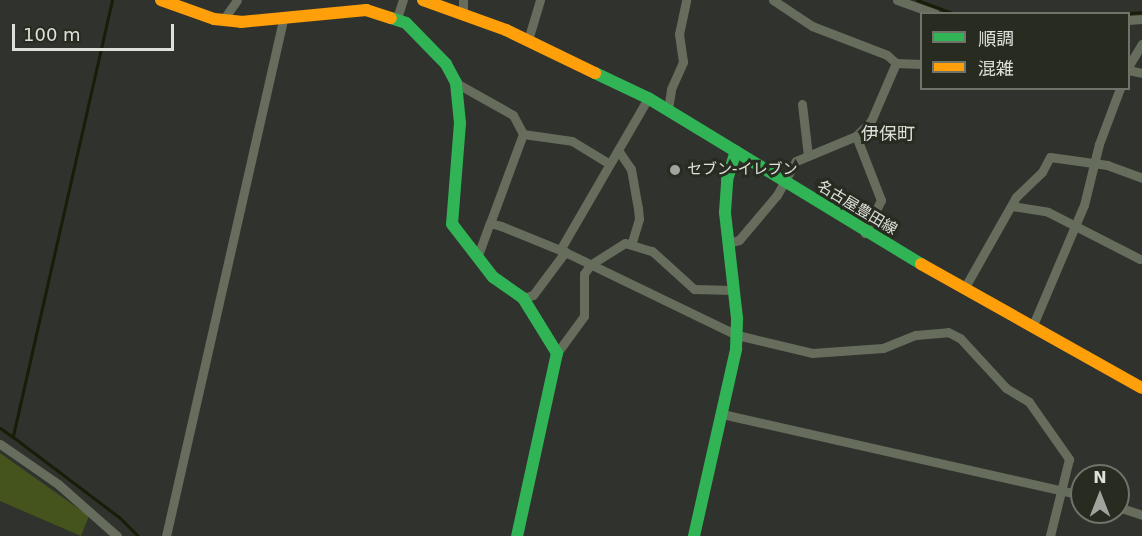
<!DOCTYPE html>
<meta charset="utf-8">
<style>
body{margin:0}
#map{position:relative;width:1142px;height:536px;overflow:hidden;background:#30322d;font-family:"DejaVu Sans","Noto Sans JP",sans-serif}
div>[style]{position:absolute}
.green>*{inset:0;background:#45541c}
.stream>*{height:3px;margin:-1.5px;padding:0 1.5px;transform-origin:1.5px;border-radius:1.5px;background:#171d06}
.street>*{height:9px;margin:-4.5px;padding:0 4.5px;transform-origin:4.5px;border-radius:4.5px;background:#676d5c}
.fast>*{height:12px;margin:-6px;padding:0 6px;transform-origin:6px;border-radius:6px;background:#30b455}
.slow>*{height:12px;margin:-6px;padding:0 6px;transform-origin:6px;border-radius:6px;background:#ff9f0a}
.dots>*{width:16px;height:16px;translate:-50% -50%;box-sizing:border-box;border:3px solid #272b20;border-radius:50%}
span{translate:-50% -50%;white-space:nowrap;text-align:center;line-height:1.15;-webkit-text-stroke:6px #272b20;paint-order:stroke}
.poi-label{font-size:15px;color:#dee0d9}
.left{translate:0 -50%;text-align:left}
.street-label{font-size:15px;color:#dee0d9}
.quarter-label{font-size:18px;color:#dee0d9}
.legend{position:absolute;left:920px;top:12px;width:210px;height:78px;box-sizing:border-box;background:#272b20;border:2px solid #70736a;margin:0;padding:8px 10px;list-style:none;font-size:18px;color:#dee0d9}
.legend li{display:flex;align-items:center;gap:12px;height:30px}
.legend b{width:30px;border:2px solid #70736a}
.north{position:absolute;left:1070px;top:464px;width:60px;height:60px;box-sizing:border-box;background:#272b20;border:2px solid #70736a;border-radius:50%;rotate:0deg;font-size:16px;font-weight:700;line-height:24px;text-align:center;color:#dee0d9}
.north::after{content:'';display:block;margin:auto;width:21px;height:27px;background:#a1a39d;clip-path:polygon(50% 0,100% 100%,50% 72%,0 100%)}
.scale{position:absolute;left:12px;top:24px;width:162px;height:27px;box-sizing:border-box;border:3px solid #dee0d9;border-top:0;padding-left:8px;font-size:18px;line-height:21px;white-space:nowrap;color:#dee0d9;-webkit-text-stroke:4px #272b20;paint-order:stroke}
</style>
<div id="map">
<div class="green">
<i style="clip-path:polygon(0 453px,89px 516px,81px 536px,0 501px)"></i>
</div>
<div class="stream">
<i style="left:112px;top:0;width:448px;rotate:102.8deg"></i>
<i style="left:13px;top:437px;width:134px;rotate:37.1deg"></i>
<i style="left:120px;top:518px;width:25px;rotate:45deg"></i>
<i style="left:917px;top:0;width:40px;rotate:20.2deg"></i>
<i style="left:1115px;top:14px;width:27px;rotate:-4deg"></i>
<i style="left:0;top:428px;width:16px;rotate:35deg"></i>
</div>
<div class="street">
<i style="left:463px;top:0;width:12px;rotate:90deg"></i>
<i style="left:773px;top:0;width:47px;rotate:33.7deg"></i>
<i style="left:812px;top:26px;width:80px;rotate:21.1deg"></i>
<i style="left:887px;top:55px;width:12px;rotate:42deg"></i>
<i style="left:896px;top:63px;width:26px;rotate:2deg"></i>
<i style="left:897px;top:0;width:41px;rotate:19.7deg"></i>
<i style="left:397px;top:18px;width:19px;rotate:-72deg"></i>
<i style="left:223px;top:20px;width:24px;rotate:-55deg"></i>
<i style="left:1128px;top:20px;width:14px;rotate:-4deg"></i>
<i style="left:528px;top:40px;width:42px;rotate:-73.3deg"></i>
<i style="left:1128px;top:67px;width:27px;rotate:-59deg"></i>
<i style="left:1128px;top:70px;width:14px;rotate:12deg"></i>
<i style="left:456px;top:83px;width:65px;rotate:29.3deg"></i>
<i style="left:513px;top:115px;width:21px;rotate:62deg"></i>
<i style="left:523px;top:134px;width:95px;rotate:110.3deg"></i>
<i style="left:802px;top:104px;width:52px;rotate:83.4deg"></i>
<i style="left:668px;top:109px;width:20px;rotate:-81deg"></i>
<i style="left:671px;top:89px;width:30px;rotate:-66deg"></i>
<i style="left:683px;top:62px;width:28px;rotate:-98deg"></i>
<i style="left:679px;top:34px;width:35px;rotate:-78deg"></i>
<i style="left:523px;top:134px;width:49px;rotate:8.1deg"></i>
<i style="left:572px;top:141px;width:42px;rotate:31.4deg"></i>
<i style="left:856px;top:136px;width:21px;rotate:-45deg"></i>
<i style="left:871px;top:121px;width:63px;rotate:-66.7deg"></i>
<i style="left:618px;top:150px;width:23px;rotate:56deg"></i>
<i style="left:631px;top:169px;width:40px;rotate:80deg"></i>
<i style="left:638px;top:208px;width:11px;rotate:85deg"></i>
<i style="left:639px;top:219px;width:24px;rotate:107deg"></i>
<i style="left:1012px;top:206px;width:36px;rotate:9deg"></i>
<i style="left:1048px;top:212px;width:103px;rotate:27.1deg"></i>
<i style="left:729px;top:243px;width:10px;rotate:-17deg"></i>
<i style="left:739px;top:240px;width:59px;rotate:-49.8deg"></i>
<i style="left:777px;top:195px;width:39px;rotate:-61deg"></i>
<i style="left:796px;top:161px;width:65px;rotate:-22.6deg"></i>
<i style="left:856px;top:136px;width:69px;rotate:68.7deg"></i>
<i style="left:881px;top:200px;width:37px;rotate:116deg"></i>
<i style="left:560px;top:250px;width:176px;rotate:-59.9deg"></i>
<i style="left:477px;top:258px;width:37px;rotate:-70deg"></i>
<i style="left:490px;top:223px;width:11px;rotate:15deg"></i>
<i style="left:501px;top:226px;width:69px;rotate:22.1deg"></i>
<i style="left:565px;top:252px;width:191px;rotate:25.8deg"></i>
<i style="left:737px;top:335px;width:77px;rotate:13.5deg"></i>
<i style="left:812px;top:353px;width:71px;rotate:-4deg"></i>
<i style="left:883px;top:348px;width:35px;rotate:-22deg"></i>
<i style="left:916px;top:335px;width:32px;rotate:-5deg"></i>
<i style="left:948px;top:332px;width:13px;rotate:27deg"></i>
<i style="left:960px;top:338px;width:68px;rotate:47.4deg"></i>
<i style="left:1006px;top:388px;width:27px;rotate:31deg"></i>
<i style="left:1029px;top:402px;width:70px;rotate:54.9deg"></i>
<i style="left:1069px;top:459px;width:79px;rotate:103.9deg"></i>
<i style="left:965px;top:287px;width:103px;rotate:-60.5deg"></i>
<i style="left:1016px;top:197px;width:36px;rotate:-44deg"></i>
<i style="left:1042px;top:172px;width:17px;rotate:-62deg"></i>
<i style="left:1050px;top:157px;width:58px;rotate:8deg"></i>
<i style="left:1107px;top:165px;width:37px;rotate:20deg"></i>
<i style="left:523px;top:298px;width:10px;rotate:-17deg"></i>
<i style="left:533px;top:295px;width:54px;rotate:-53.3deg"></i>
<i style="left:1033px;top:325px;width:130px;rotate:-67deg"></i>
<i style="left:1084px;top:205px;width:63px;rotate:-76.2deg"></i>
<i style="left:1099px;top:144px;width:60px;rotate:-69.4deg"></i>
<i style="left:557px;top:353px;width:46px;rotate:-53.9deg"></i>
<i style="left:584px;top:316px;width:42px;rotate:-90deg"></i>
<i style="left:584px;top:274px;width:11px;rotate:-56deg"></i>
<i style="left:590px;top:265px;width:41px;rotate:-32.2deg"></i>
<i style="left:625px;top:243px;width:28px;rotate:17deg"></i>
<i style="left:652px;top:251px;width:57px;rotate:42.1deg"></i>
<i style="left:694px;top:289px;width:40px;rotate:1.4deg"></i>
<i style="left:722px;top:414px;width:369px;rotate:12.7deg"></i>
<i style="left:0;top:444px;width:70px;rotate:34.6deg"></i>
<i style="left:58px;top:484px;width:79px;rotate:41.4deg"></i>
<i style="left:1118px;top:507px;width:25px;rotate:18deg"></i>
<i style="left:166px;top:536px;width:529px;rotate:-77.22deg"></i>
</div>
<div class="fast">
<i style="left:391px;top:18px;width:16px;rotate:18deg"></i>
<i style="left:406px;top:23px;width:57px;rotate:45.7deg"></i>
<i style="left:446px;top:64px;width:21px;rotate:62deg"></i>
<i style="left:456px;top:83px;width:40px;rotate:84.3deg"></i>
<i style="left:460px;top:123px;width:101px;rotate:94.5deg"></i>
<i style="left:452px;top:224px;width:67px;rotate:52.3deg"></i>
<i style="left:493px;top:277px;width:37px;rotate:35deg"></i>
<i style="left:523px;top:298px;width:65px;rotate:58.3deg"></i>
<i style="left:557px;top:353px;width:187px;rotate:102.3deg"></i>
<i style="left:595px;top:73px;width:59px;rotate:25.3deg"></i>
<i style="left:648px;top:98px;width:320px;rotate:31.3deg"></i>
<i style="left:694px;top:536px;width:192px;rotate:-77.3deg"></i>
<i style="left:736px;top:349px;width:31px;rotate:-88deg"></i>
<i style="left:737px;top:318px;width:107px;rotate:-96.5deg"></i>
<i style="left:725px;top:212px;width:32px;rotate:-86deg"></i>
<i style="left:727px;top:180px;width:30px;rotate:-73deg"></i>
</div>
<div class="slow">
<i style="left:161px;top:0;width:56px;rotate:19.7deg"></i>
<i style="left:214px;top:19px;width:27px;rotate:6deg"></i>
<i style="left:241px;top:22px;width:126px;rotate:-5.5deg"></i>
<i style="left:366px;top:10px;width:26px;rotate:18deg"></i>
<i style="left:423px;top:0;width:88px;rotate:19.9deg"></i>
<i style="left:506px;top:30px;width:99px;rotate:25.8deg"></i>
<i style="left:921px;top:264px;width:253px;rotate:29.3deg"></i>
</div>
<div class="dots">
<i style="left:675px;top:170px;background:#a1a39d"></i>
</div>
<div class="poi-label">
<span class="left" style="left:687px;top:170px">セブン-イレブン</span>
</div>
<div class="street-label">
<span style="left:857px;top:208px;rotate:31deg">名古屋豊田線</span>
</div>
<div class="quarter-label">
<span style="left:888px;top:134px">伊保町</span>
</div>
<ul class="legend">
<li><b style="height:8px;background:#30b455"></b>順調</li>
<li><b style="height:8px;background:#ff9f0a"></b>混雑</li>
</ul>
<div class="north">N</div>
<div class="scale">100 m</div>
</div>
